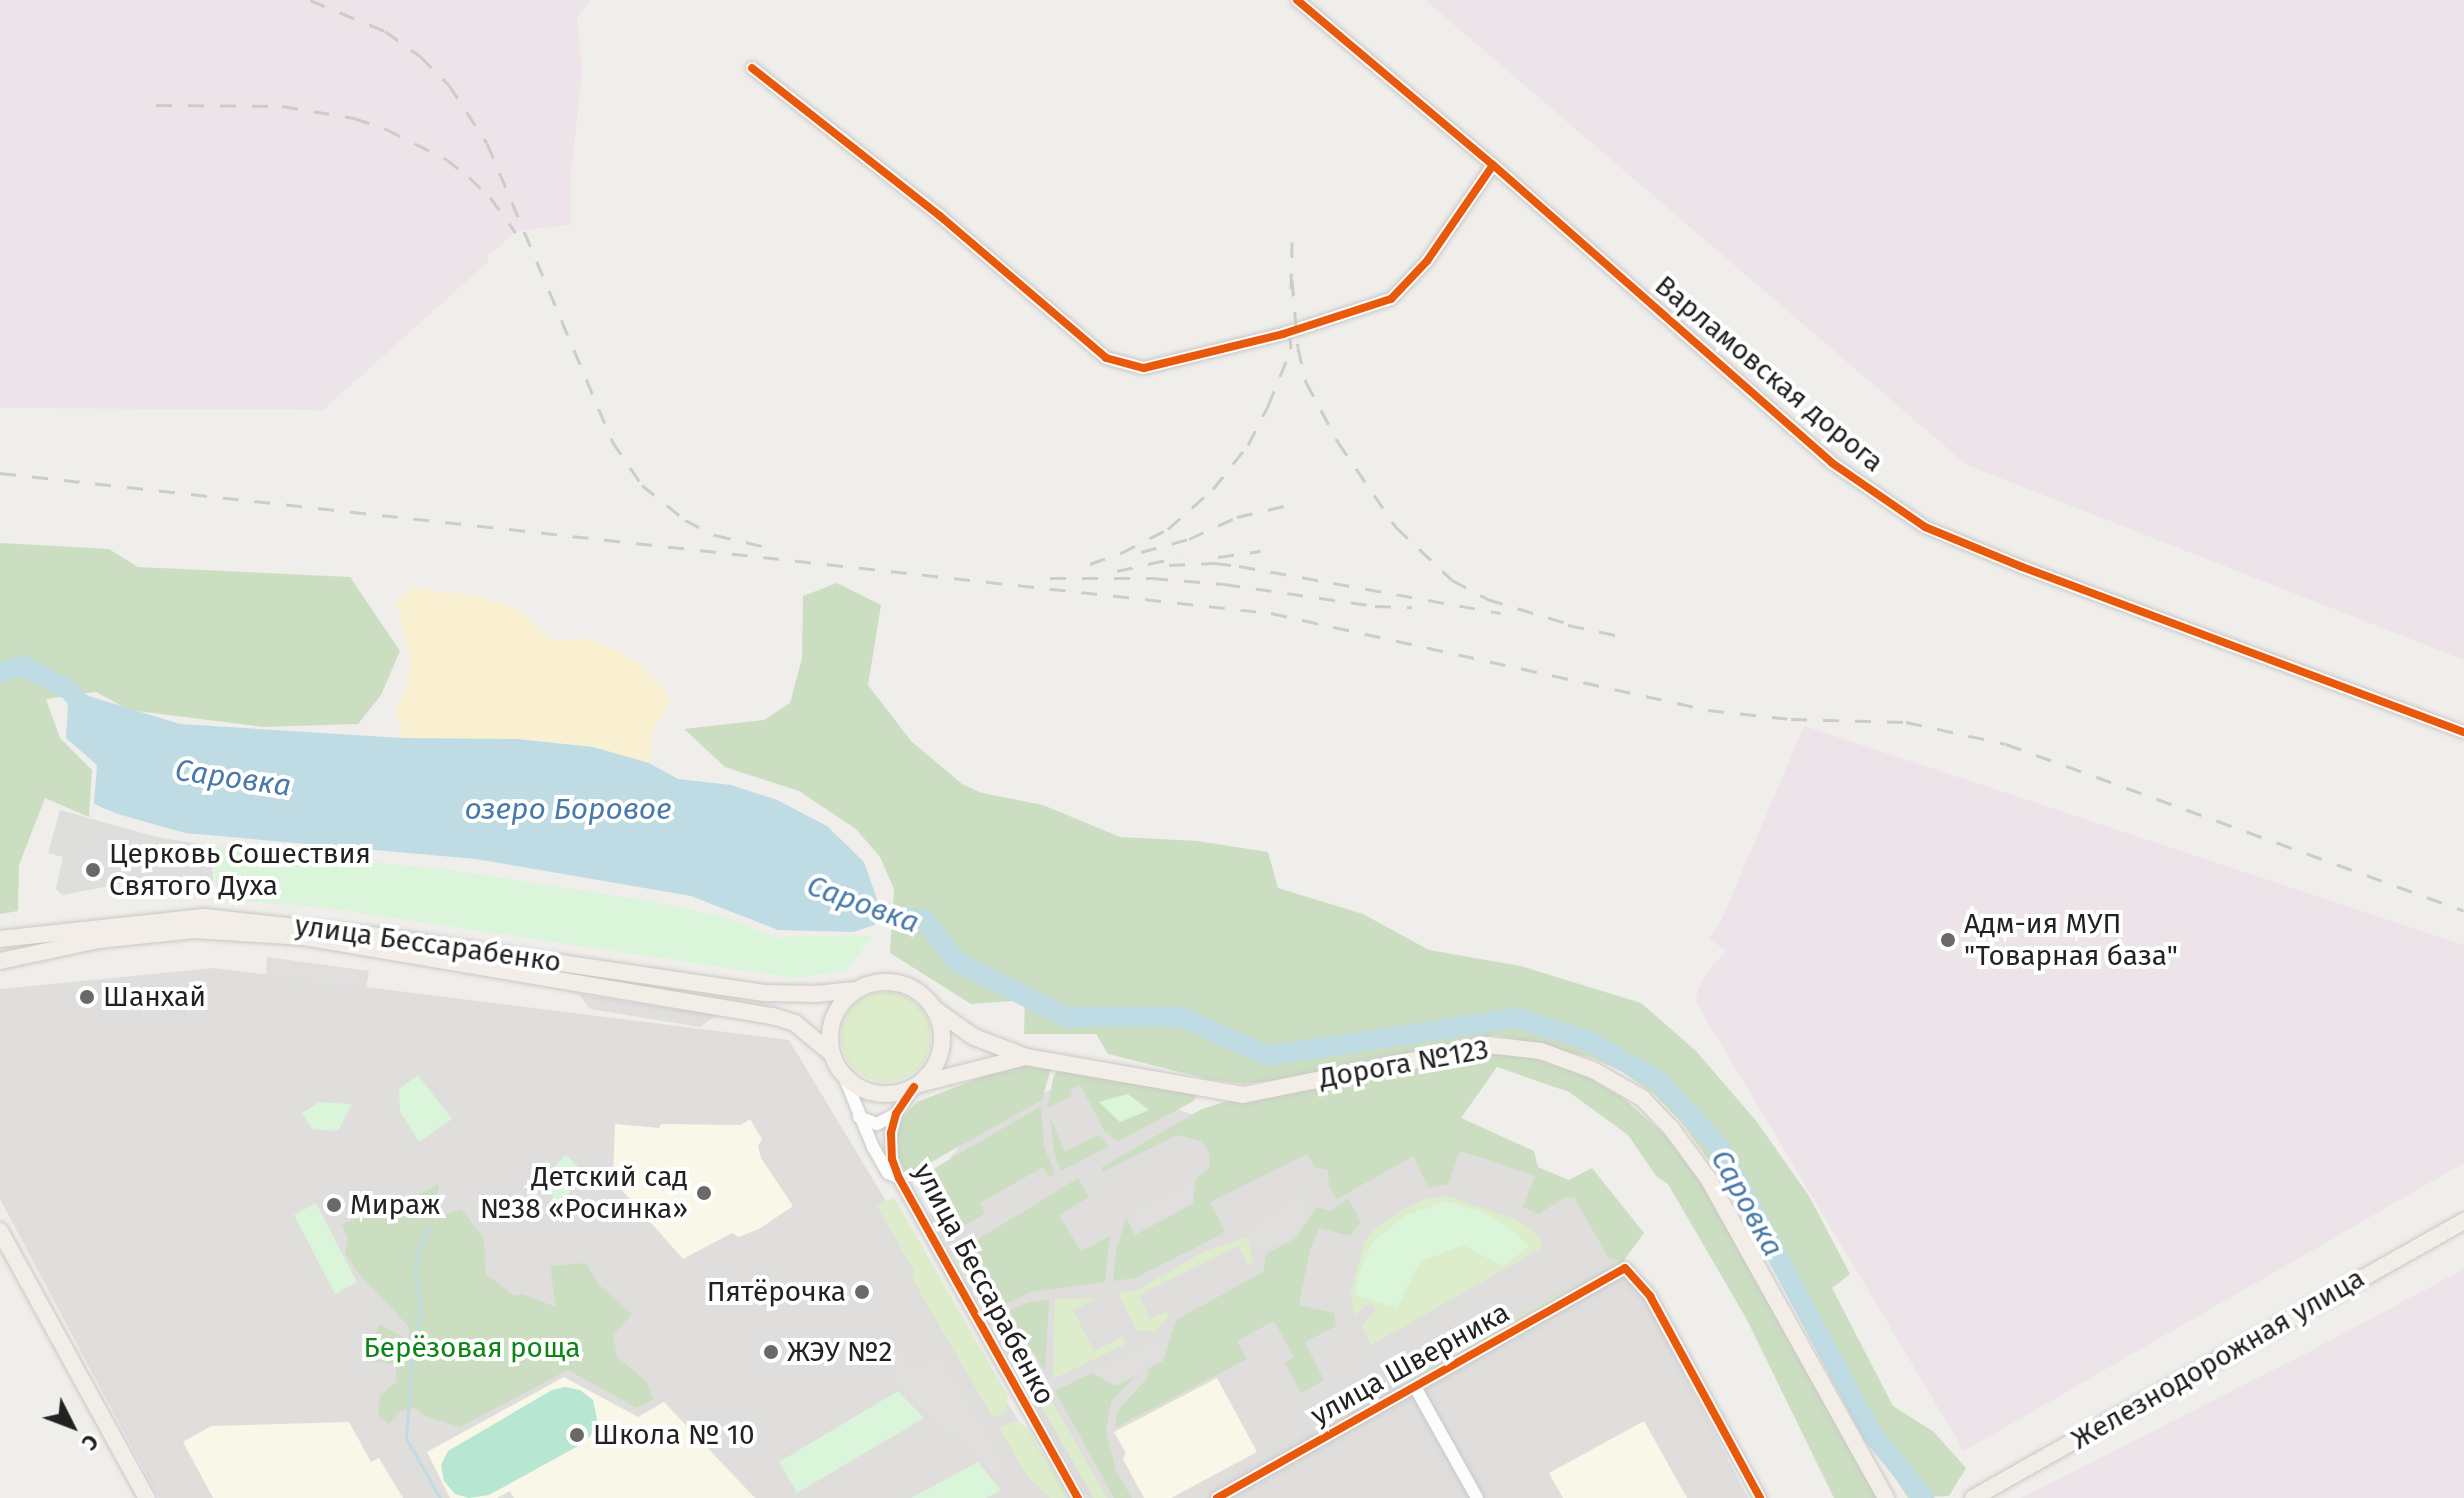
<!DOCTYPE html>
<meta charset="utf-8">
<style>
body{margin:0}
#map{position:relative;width:2464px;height:1498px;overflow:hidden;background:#f0eeeb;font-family:"Fira Sans",sans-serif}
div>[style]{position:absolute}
.residential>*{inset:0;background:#dfdedc}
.industrial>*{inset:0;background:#ede4e9}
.education>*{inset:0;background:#f8f7e8}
.religious>*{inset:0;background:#dededc}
.grass>*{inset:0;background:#ddeccb}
.round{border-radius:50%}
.forest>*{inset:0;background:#cbdec1}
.sand>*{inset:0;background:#f8f0d0}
.park>*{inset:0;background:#daf5da}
.pitch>*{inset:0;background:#b7e6d2}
.parking>*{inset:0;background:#e0dfde}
.water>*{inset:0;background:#bfdbe3}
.stream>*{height:3px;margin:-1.5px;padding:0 1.5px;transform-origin:1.5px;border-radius:1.5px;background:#bfdbe3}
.river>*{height:20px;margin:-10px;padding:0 10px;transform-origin:10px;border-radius:10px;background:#bfdbe3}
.roads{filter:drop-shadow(0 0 2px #c9c8c7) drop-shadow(0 0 2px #c9c8c7)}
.minor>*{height:12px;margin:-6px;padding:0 6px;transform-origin:6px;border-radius:6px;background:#fdfcfc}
.major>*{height:16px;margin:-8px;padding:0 8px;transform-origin:8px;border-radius:8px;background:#f3ede7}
.major>.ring{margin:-8px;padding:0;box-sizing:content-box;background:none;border:16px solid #f3ede7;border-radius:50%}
.rail>*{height:3px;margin-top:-1.5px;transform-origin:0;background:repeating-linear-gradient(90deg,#ccc 0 16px,transparent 0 32px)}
.cycleway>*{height:8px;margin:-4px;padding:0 4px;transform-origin:4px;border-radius:4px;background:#e8590c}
.dots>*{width:22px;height:22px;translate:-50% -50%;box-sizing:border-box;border:4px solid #fff;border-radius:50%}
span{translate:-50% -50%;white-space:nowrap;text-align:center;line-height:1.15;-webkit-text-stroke:8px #fff;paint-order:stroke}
.street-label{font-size:28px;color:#222}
.poi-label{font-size:28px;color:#222}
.left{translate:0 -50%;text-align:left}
.right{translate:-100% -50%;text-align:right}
.park-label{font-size:28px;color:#0c8416}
.water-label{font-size:30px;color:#4a7aab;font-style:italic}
.north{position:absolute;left:32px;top:1386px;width:80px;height:80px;-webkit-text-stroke:6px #fff;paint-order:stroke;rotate:132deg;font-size:22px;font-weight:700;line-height:32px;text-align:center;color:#222}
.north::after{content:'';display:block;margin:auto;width:28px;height:36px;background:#222;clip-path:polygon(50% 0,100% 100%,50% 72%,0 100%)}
</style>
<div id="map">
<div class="residential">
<i style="clip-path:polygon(214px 968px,789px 1040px,1065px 1498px,159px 1498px,0 1199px,0 989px)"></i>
<i style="clip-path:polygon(1081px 1071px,1244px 1135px,1444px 1131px,1573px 1184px,1622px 1255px,1748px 1498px,1088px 1498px,930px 1215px,936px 1175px,963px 1142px)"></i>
</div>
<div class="industrial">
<i style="clip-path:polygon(0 0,591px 0,577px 17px,582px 70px,571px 176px,571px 225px,516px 231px,487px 257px,489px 261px,323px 410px,0 408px)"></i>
<i style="clip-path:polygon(1425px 0,2464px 0,2464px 660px,1967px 465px)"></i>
<i style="clip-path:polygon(1804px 726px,2464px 945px,2464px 1163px,1964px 1451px,1696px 1002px,1698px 990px,1711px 967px,1727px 951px,1709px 939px,1722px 919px)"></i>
<i style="clip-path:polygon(2464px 1269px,2464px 1498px,2021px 1498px,2299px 1357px)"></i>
</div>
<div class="education">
<i style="clip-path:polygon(750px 1119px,762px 1139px,758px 1146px,761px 1158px,793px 1206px,759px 1229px,739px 1237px,732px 1233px,683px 1259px,613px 1180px,615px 1124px,659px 1128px,661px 1124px,741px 1125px)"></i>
<i style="clip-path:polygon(564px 1377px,638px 1417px,664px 1402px,755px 1498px,514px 1498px,510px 1491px,497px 1498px,450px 1498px,427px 1452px)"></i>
<i style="clip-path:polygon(1217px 1378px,1257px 1452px,1171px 1498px,1144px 1498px,1123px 1459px,1126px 1453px,1114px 1432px)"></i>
<i style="clip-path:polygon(1644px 1421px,1687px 1498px,1563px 1498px,1549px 1473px)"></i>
<i style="clip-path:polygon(349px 1422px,371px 1462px,379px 1458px,403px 1498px,213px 1498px,183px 1442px,211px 1426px)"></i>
</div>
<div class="religious">
<i style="clip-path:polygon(60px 810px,157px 837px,211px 846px,214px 888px,120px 884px,62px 895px,56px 889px,63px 857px,48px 853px)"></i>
</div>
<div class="grass">
<i class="round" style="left:841px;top:992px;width:90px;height:90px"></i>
<i style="clip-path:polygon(1448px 1196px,1515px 1219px,1535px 1231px,1543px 1242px,1540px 1249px,1371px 1345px,1362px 1326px,1376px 1309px,1369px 1303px,1355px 1315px,1350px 1294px,1365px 1241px,1375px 1228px,1407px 1207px,1428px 1198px)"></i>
<i style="clip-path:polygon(894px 1197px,1008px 1396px,1006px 1411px,993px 1418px,913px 1280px,914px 1271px,877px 1206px)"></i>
<i style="clip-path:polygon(1248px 1237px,1253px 1261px,1248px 1265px,1238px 1246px,1139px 1295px,1150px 1319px,1166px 1312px,1169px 1316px,1156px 1332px,1136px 1330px,1118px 1293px,1139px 1289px,1203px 1252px)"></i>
<i style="clip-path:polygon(960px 1249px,1044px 1386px,1037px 1389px,1028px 1386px,954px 1258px)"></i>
<i style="clip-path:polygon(1568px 1289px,1570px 1292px,1410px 1381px,1408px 1376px)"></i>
<i style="clip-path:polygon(1098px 1298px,1073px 1310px,1094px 1351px,1123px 1337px,1126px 1344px,1053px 1379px,1055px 1299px)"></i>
<i style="clip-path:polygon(1048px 1394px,1107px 1498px,1094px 1498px,1040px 1404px)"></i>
<i style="clip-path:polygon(1017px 1421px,1028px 1429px,1069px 1498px,1050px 1498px,1027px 1476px,999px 1427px)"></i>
</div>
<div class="forest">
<i style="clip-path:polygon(0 543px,109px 549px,138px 567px,350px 577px,400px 651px,381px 695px,358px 724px,263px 727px,129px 710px,96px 692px,46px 699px,60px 738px,92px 770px,89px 817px,45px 798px,19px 865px,18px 911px,0 914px)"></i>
<i style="clip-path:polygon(837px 583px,881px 605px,868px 685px,911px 741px,962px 784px,982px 793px,1043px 805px,1120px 837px,1197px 841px,1268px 852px,1278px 888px,1363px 914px,1429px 950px,1521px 966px,1641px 1003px,1696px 1051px,1757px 1122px,1809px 1196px,1850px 1274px,1832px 1288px,1893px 1406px,1934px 1432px,1966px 1468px,1949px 1496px,1908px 1498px,1833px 1382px,1745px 1211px,1682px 1123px,1655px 1095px,1623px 1072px,1592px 1058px,1497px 1035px,1308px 1075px,1244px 1084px,1208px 1079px,1108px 1054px,1096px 1034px,1024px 1034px,1025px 1000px,971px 1004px,890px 953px,894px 889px,880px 857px,856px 829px,799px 791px,725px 767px,684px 729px,764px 720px,790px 703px,802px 658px,803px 596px)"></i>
<i style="clip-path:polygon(1486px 1051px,1530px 1057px,1590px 1078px,1623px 1098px,1666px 1136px,1705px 1188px,1877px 1498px,1834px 1498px,1746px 1318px,1668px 1184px,1656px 1176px,1628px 1135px,1569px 1092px,1497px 1067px,1461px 1118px,1534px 1151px,1538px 1167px,1569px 1180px,1592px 1168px,1644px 1233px,1621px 1264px,1618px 1259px,1609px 1259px,1574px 1197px,1564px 1198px,1539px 1214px,1523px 1207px,1535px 1176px,1486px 1159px,1460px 1151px,1448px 1184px,1429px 1188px,1413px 1156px,1337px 1199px,1329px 1186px,1328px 1170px,1314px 1167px,1307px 1154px,1210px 1202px,1224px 1230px,1222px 1234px,1135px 1278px,1113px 1281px,1116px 1249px,1126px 1218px,1135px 1235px,1193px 1204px,1196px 1178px,1210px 1167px,1209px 1152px,1201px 1141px,1177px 1135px,1102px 1172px,1102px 1167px,1202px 1109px,1231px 1100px)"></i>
<i style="clip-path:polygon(1034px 1062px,1052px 1065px,1042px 1100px,908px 1175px,899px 1159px,897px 1138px,902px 1118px,917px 1102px,992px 1073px)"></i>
<i style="clip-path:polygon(1064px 1065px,1201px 1092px,1192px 1102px,1118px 1141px,1105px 1132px,1080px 1085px,1070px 1090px,1072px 1096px,1047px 1108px,1054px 1075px)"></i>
<i style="clip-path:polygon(1041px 1106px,1044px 1146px,1055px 1174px,1049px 1177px,1043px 1167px,980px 1203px,985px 1214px,956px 1230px,923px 1175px)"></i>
<i style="clip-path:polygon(1050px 1117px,1065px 1152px,1098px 1135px,1109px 1146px,1061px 1171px,1054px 1152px)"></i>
<i style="clip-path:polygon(1078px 1178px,1089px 1197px,1059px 1215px,1081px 1251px,1110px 1236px,1105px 1282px,1030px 1292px,1004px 1305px,967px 1246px)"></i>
<i style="clip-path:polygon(439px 1184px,434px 1220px,461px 1209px,484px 1238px,486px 1274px,514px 1296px,522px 1294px,556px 1307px,550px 1266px,586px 1263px,598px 1284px,632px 1314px,613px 1335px,617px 1357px,647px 1382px,653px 1400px,637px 1408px,568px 1370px,460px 1427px,425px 1416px,415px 1408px,402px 1411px,389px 1424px,378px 1415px,380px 1396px,397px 1381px,395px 1365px,370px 1360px,369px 1351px,378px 1345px,374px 1335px,380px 1324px,408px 1340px,410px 1328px,359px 1274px,345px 1253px,348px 1240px,342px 1224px,369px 1214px,381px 1203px,402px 1202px)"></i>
<i style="clip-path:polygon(1348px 1199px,1361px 1222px,1350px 1236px,1319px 1228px,1310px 1251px,1299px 1305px,1334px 1313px,1336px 1326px,1305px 1342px,1324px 1380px,1301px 1393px,1285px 1363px,1294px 1357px,1274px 1321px,1237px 1341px,1247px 1359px,1115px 1428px,1118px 1410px,1148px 1377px,1147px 1370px,1163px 1361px,1176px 1320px,1263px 1272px,1266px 1254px,1296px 1238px,1317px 1207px,1330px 1211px)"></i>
<i style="clip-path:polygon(1049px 1300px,1045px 1371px,1007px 1311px,1029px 1302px)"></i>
<i style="clip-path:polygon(1092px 1373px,1115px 1386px,1135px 1376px,1111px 1402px,1106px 1430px,1116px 1471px,1132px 1498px,1114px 1498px,1055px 1391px)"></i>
</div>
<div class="sand">
<i style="clip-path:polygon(413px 588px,471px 595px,518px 609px,551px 640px,591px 639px,618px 651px,646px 669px,671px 700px,653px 731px,649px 763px,593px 747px,517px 739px,402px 738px,396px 708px,406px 689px,411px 659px,396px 601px)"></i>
</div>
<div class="park">
<i style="clip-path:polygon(211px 846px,450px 870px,649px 901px,721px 916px,776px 937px,873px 936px,846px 970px,795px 978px,322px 907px,218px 900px)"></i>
<i style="clip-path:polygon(418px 1075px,452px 1119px,419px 1142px,400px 1112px,399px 1089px)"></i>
<i style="clip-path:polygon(1128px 1094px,1149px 1110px,1120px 1122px,1099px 1102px)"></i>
<i style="clip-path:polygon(319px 1102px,352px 1104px,338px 1131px,312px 1129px,302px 1113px)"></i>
<i style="clip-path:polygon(566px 1155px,578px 1167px,583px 1180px,558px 1203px,547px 1190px,548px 1173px)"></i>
<i style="clip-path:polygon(1446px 1201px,1485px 1213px,1512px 1229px,1529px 1247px,1502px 1266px,1463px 1245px,1420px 1262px,1397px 1308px,1355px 1295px,1358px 1276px,1372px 1242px,1404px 1216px)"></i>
<i style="clip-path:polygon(316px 1203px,357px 1282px,335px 1294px,294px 1215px)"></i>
<i style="clip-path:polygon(898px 1391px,924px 1418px,797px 1493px,779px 1462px)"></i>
<i style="clip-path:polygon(978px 1462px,1001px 1490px,986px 1498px,911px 1498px)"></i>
</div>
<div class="pitch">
<i style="clip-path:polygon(565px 1387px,580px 1390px,593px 1400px,597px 1419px,591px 1435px,580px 1445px,489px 1495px,469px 1498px,455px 1494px,444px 1481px,441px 1465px,448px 1451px,552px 1390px)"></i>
</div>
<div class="parking">
<i style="clip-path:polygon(267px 957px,369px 971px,366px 988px,266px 976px)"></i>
<i style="clip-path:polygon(579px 994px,666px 1008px,718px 1014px,700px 1027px,590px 1009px)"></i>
<i style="clip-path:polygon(1192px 1181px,1192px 1195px,1185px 1205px,1137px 1231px,1128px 1214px)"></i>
<i style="clip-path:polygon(1304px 1195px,1312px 1208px,1293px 1237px,1263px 1251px,1250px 1237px,1251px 1225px)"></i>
<i style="clip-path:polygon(1165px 1338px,1160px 1359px,1115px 1384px,1094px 1371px)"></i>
<i style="clip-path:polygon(899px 1349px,914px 1371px,937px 1358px,953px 1379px,1004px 1463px,1000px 1478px,897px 1383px,888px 1355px)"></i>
</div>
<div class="water">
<i style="clip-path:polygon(69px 690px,180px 724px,402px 738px,517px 739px,593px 747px,649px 763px,678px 779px,731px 785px,777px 800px,827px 826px,864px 862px,877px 899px,875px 925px,853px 932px,778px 930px,691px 896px,476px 859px,185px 833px,118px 814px,94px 804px,97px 765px,66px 738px)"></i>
</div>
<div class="stream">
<i style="left:428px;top:1227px;width:29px;rotate:112deg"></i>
<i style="left:417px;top:1254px;width:19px;rotate:96deg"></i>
<i style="left:415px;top:1273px;width:39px;rotate:81deg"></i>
<i style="left:421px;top:1312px;width:34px;rotate:104deg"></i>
<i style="left:413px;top:1345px;width:93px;rotate:94.3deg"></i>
<i style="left:406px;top:1438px;width:69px;rotate:60.5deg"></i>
</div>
<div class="river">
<i style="left:0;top:672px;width:24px;rotate:-15deg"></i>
<i style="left:23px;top:666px;width:52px;rotate:27.6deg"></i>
<i style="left:69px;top:690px;width:28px;rotate:49deg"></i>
<i style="left:852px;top:906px;width:74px;rotate:10.9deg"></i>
<i style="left:925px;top:920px;width:53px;rotate:52.7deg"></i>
<i style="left:957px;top:962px;width:122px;rotate:26.8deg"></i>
<i style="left:1066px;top:1017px;width:115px"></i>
<i style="left:1181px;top:1017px;width:95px;rotate:24.1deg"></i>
<i style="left:1268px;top:1056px;width:252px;rotate:-8.7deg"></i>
<i style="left:1517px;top:1018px;width:73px;rotate:17.4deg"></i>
<i style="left:1587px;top:1040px;width:83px;rotate:29.7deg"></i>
<i style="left:1659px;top:1081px;width:89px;rotate:47.7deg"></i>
<i style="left:1719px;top:1147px;width:327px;rotate:61.9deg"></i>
<i style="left:1873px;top:1435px;width:81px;rotate:51deg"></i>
</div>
<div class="roads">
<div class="minor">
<i style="left:1297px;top:0;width:256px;rotate:40.1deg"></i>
<i style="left:1493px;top:165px;width:451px;rotate:41.3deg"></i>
<i style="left:1832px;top:463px;width:113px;rotate:34.5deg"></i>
<i style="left:1925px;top:527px;width:105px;rotate:22.4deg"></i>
<i style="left:2022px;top:567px;width:472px;rotate:20.5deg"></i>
<i style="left:752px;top:68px;width:239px;rotate:38.2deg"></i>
<i style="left:940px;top:216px;width:218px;rotate:40.5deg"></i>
<i style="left:1106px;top:358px;width:39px;rotate:15deg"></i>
<i style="left:1144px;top:368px;width:143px;rotate:-13.7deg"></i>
<i style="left:1283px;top:334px;width:114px;rotate:-18deg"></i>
<i style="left:1391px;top:299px;width:52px;rotate:-46.5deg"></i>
<i style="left:1427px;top:261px;width:116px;rotate:-55.5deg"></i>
<i style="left:844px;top:1076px;width:77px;rotate:67.8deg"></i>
<i style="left:873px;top:1147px;width:30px;rotate:60deg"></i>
<i style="left:888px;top:1173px;width:12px;rotate:24deg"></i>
<i style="left:914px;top:1087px;width:32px;rotate:124deg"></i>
<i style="left:896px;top:1114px;width:20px;rotate:105deg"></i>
<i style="left:891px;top:1133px;width:26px;rotate:88deg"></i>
<i style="left:892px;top:1159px;width:20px;rotate:70deg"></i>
<i style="left:899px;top:1178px;width:367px;rotate:60.8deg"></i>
<i style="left:859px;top:1117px;width:19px;rotate:21deg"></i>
<i style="left:877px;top:1124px;width:21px;rotate:-28deg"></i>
<i style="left:1415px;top:1387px;width:127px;rotate:60.8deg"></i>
<i style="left:1217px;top:1498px;width:468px;rotate:-29.4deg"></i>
<i style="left:1625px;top:1268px;width:38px;rotate:48deg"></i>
<i style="left:1650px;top:1296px;width:230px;rotate:61.4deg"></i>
</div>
<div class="major">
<i style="left:0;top:939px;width:205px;rotate:-6.2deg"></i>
<i style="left:204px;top:917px;width:168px;rotate:6.2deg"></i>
<i style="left:371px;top:935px;width:399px;rotate:8.4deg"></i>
<i style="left:766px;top:993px;width:50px;rotate:1.1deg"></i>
<i style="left:816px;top:994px;width:39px;rotate:-6deg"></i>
<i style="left:0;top:961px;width:101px;rotate:-12deg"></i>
<i style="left:99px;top:940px;width:96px;rotate:-6deg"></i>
<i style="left:194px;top:930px;width:110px;rotate:3.6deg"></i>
<i style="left:304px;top:937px;width:476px;rotate:9.6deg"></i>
<i style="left:773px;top:1016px;width:23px;rotate:18deg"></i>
<i style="left:795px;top:1023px;width:48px;rotate:40deg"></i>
<i class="ring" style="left:830px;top:982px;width:96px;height:96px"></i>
<i style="left:933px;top:1008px;width:50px;rotate:35.3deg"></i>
<i style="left:974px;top:1037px;width:56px;rotate:21deg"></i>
<i style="left:1026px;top:1057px;width:220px;rotate:9.9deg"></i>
<i style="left:1243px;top:1095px;width:250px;rotate:-11.5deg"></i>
<i style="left:1488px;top:1045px;width:53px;rotate:6.5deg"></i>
<i style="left:1541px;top:1051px;width:55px;rotate:20.1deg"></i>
<i style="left:1593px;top:1070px;width:56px;rotate:29.7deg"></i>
<i style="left:1642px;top:1098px;width:42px;rotate:46deg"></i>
<i style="left:1671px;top:1128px;width:64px;rotate:53.8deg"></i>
<i style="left:1709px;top:1180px;width:364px;rotate:60.9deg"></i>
<i style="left:919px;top:1084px;width:110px;rotate:-14.2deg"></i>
<i style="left:0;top:1231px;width:305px;rotate:61.2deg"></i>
<i style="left:1973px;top:1498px;width:564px;rotate:-29.43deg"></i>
</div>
</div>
<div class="rail">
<i style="left:310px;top:0;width:81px;rotate:22.5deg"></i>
<i style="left:385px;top:31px;width:43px;rotate:35.5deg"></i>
<i style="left:420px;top:56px;width:41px;rotate:45deg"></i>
<i style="left:449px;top:85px;width:69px;rotate:56.8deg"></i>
<i style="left:487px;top:143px;width:323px;rotate:67.2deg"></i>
<i style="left:612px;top:441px;width:53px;rotate:55.7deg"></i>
<i style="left:642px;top:485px;width:55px;rotate:39.1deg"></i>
<i style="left:685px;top:520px;width:34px;rotate:27deg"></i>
<i style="left:715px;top:535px;width:57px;rotate:13.3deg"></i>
<i style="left:156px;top:105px;width:126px;rotate:0.5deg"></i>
<i style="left:282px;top:106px;width:73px;rotate:9.5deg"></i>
<i style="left:354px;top:118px;width:34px;rotate:19deg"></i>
<i style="left:386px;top:129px;width:67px;rotate:26.6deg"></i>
<i style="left:446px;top:159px;width:29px;rotate:38deg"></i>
<i style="left:469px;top:177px;width:29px;rotate:44deg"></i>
<i style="left:490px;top:197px;width:44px;rotate:54.2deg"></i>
<i style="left:1292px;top:280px;width:68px;rotate:85deg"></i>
<i style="left:1298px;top:348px;width:35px;rotate:77deg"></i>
<i style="left:1306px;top:382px;width:68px;rotate:61.9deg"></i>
<i style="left:1338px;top:442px;width:103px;rotate:55.7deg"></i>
<i style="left:1396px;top:527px;width:77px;rotate:43.4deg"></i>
<i style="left:1452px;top:580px;width:40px;rotate:28deg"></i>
<i style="left:1487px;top:599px;width:96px;rotate:16.9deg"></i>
<i style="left:1291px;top:289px;width:47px;rotate:-88.8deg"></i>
<i style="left:0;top:473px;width:1279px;rotate:6.29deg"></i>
<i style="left:1271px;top:613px;width:448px;rotate:12.5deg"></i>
<i style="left:1708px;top:710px;width:83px;rotate:6.2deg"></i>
<i style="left:1791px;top:719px;width:115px;rotate:1.5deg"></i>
<i style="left:1906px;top:722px;width:102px;rotate:12.4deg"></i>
<i style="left:2006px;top:744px;width:487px;rotate:20deg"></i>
<i style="left:1141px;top:552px;width:50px;rotate:-15.2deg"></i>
<i style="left:1189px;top:539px;width:53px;rotate:-24.6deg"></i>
<i style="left:1237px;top:517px;width:57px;rotate:-13.1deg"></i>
<i style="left:1218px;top:557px;width:43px;rotate:-7.9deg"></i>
<i style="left:1090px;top:564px;width:33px;rotate:-20deg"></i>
<i style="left:1121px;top:553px;width:53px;rotate:-27.1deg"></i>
<i style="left:1168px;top:529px;width:60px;rotate:-41.6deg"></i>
<i style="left:1213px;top:489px;width:56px;rotate:-51.5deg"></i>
<i style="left:1248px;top:445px;width:44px;rotate:-62.9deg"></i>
<i style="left:1268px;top:406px;width:61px;rotate:-68deg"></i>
<i style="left:1291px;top:349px;width:12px;rotate:-95deg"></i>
<i style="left:1169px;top:565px;width:46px;rotate:-2.5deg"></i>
<i style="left:1215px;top:563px;width:24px;rotate:7deg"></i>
<i style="left:1239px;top:566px;width:266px;rotate:10.2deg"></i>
<i style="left:1117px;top:571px;width:64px;rotate:-12.7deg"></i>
<i style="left:1050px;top:578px;width:102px"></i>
<i style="left:1152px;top:578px;width:72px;rotate:4.8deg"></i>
<i style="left:1224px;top:584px;width:153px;rotate:8.3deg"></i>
<i style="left:1375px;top:606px;width:37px;rotate:2deg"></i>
<i style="left:1568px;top:625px;width:53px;rotate:11.9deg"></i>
</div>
<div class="cycleway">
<i style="left:1297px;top:0;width:256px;rotate:40.1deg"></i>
<i style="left:1493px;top:165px;width:451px;rotate:41.3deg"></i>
<i style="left:1832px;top:463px;width:113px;rotate:34.5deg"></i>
<i style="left:1925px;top:527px;width:105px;rotate:22.4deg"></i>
<i style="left:2022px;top:567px;width:472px;rotate:20.5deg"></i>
<i style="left:752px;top:68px;width:239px;rotate:38.2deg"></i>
<i style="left:940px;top:216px;width:218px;rotate:40.5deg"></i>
<i style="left:1106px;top:358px;width:39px;rotate:15deg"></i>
<i style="left:1144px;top:368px;width:143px;rotate:-13.7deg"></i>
<i style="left:1283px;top:334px;width:114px;rotate:-18deg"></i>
<i style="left:1391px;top:299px;width:52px;rotate:-46.5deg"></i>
<i style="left:1427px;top:261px;width:116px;rotate:-55.5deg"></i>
<i style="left:914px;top:1087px;width:32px;rotate:124deg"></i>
<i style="left:896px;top:1114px;width:20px;rotate:105deg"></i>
<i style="left:891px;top:1133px;width:26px;rotate:88deg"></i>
<i style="left:892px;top:1159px;width:20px;rotate:70deg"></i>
<i style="left:899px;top:1178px;width:367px;rotate:60.8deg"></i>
<i style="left:1217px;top:1498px;width:468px;rotate:-29.4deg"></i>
<i style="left:1625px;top:1268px;width:38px;rotate:48deg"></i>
<i style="left:1650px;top:1296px;width:230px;rotate:61.4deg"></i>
</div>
<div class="dots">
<i style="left:93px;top:870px;background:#6a6968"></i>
<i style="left:1948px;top:940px;background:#6a6968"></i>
<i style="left:87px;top:997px;background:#6a6968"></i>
<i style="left:704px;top:1193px;background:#6a6968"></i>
<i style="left:334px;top:1205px;background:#6a6968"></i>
<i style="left:862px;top:1292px;background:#6a6968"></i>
<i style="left:771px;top:1352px;background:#6a6968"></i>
<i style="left:577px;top:1435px;background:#6a6968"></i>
</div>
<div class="street-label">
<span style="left:1769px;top:374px;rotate:40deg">Варламовская дорога</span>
<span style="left:428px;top:944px;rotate:8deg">улица Бессарабенко</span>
<span style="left:1404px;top:1064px;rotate:-10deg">Дорога №123</span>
<span style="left:984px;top:1284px;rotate:62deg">улица Бессарабенко</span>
<span style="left:2218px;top:1359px;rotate:-30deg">Железнодорожная улица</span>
<span style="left:1410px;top:1364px;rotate:-29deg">улица Шверника</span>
</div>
<div class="poi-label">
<span class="left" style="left:109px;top:870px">Церковь Сошествия<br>Святого Духа</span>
<span class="left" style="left:1964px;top:940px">Адм-ия МУП<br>"Товарная база"</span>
<span class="left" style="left:103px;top:997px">Шанхай</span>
<span class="right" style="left:688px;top:1193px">Детский сад<br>№38 «Росинка»</span>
<span class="left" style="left:350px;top:1205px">Мираж</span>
<span class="right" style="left:846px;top:1292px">Пятёрочка</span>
<span class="left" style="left:787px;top:1352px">ЖЭУ №2</span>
<span class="left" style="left:593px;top:1435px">Школа № 10</span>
</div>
<div class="park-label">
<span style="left:472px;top:1348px">Берёзовая роща</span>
</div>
<div class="water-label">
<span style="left:233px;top:778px;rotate:8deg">Саровка</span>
<span style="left:568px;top:809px">озеро Боровое</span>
<span style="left:863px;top:904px;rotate:20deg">Саровка</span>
<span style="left:1747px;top:1203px;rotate:61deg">Саровка</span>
</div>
<div class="north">С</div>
</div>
